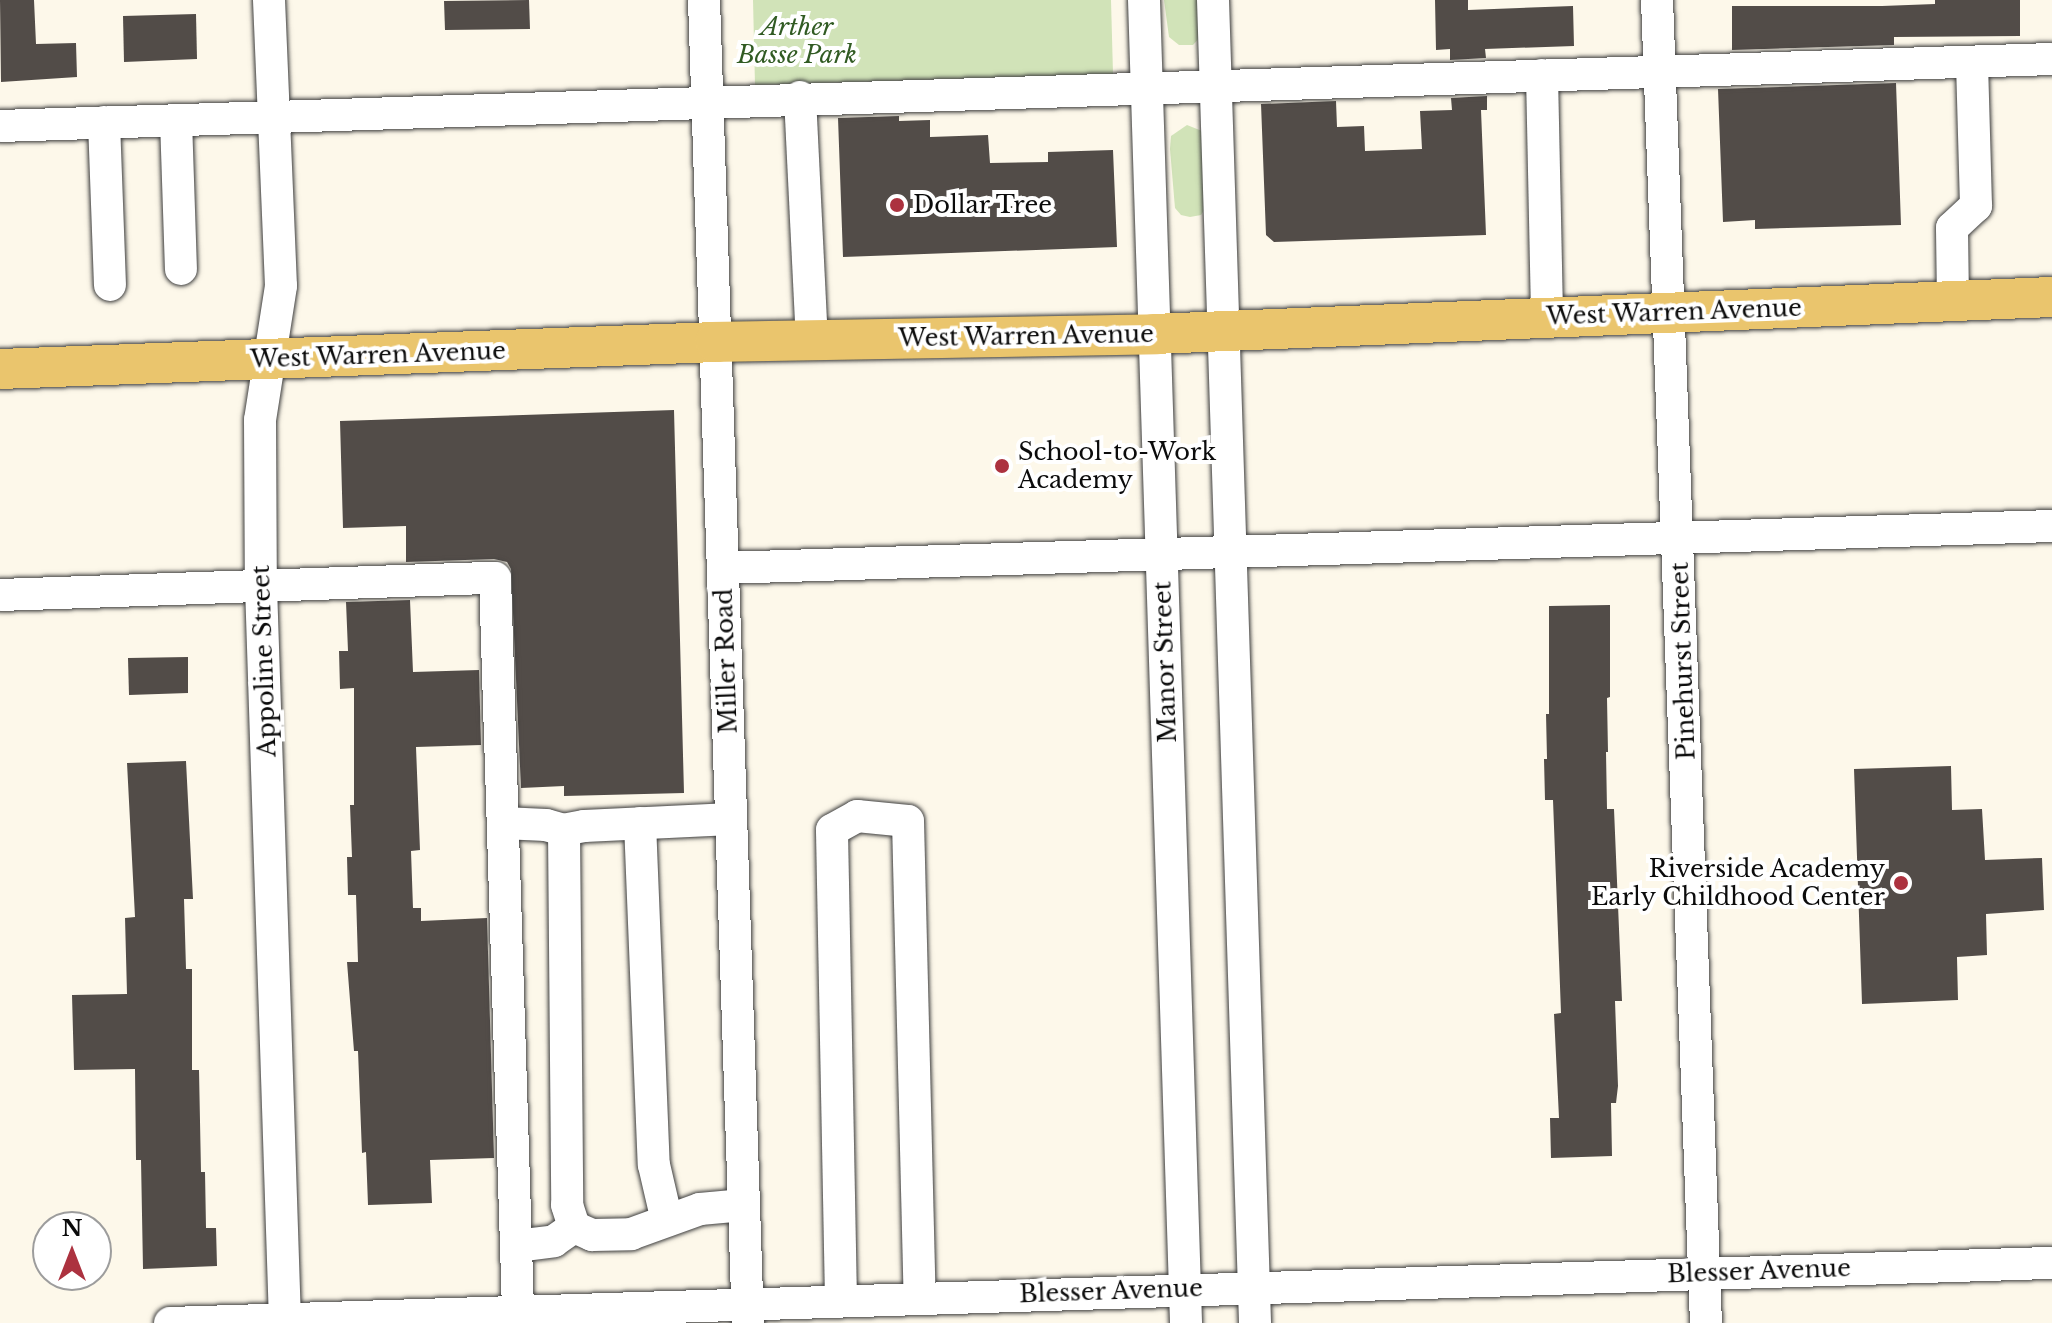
<!DOCTYPE html>
<style>
body{margin:0}
#map{position:relative;width:2052px;height:1323px;overflow:hidden;background:#fdf8ea;font-family:"Libre Baskerville",serif}
div>[style]{position:absolute}
.green>*{inset:0;background:#d1e3b8}
.building>*{inset:0;background:#524c48}
.roads{filter:drop-shadow(0 0 2px #3e3e3e) drop-shadow(0 0 2px #3e3e3e)}
.minor>*{height:32px;margin:-16px;padding:0 16px;transform-origin:16px;border-radius:16px;background:#fff}
.major>*{height:40px;margin:-20px;padding:0 20px;transform-origin:20px;border-radius:20px;background:#eac56d}
.dots>*{width:22px;height:22px;translate:-50% -50%;box-sizing:border-box;border:4px solid #fff;border-radius:50%}
span{translate:-50% -50%;white-space:nowrap;text-align:center;line-height:1.15;-webkit-text-stroke:8px #fff;paint-order:stroke}
.park-label{font-size:24px;color:#315b23;font-style:italic}
.poi-label{font-size:24px;color:#0b0b0b}
.left{translate:0 -50%;text-align:left}
.right{translate:-100% -50%;text-align:right}
.street-label{font-size:24px;color:#0b0b0b}
.north{position:absolute;left:32px;top:1211px;width:80px;height:80px;box-sizing:border-box;background:#fff;border:2px solid #9d9d9d;border-radius:50%;rotate:0deg;font-size:22px;font-weight:700;line-height:32px;text-align:center;color:#0b0b0b}
.north::after{content:'';display:block;margin:auto;width:28px;height:36px;background:#ac323f;clip-path:polygon(50% 0,100% 100%,50% 72%,0 100%)}
</style>
<div id="map">
<div class="green">
<i style="clip-path:polygon(753px 0,1111px 0,1113px 74px,755px 85px)"></i>
<i style="clip-path:polygon(1164px 0,1201px 0,1201px 36px,1193px 45px,1179px 45px,1169px 37px)"></i>
<i style="clip-path:polygon(1187px 125px,1202px 131px,1207px 206px,1201px 215px,1190px 217px,1181px 215px,1175px 208px,1170px 149px,1171px 136px)"></i>
</div>
<div class="building">
<i style="clip-path:polygon(0 0,34px 0,36px 44px,76px 43px,77px 77px,1px 82px)"></i>
<i style="clip-path:polygon(529px 0,530px 29px,445px 30px,444px 1px)"></i>
<i style="clip-path:polygon(1435px 0,1468px 0,1468px 10px,1573px 6px,1574px 46px,1485px 49px,1486px 58px,1450px 60px,1450px 49px,1436px 50px)"></i>
<i style="clip-path:polygon(1935px 0,2020px 0,2020px 36px,1894px 37px,1894px 45px,1732px 50px,1732px 6px,1882px 6px,1935px 4px)"></i>
<i style="clip-path:polygon(196px 14px,197px 59px,124px 62px,123px 16px)"></i>
<i style="clip-path:polygon(1896px 83px,1901px 225px,1755px 229px,1755px 220px,1723px 222px,1718px 89px)"></i>
<i style="clip-path:polygon(1487px 96px,1487px 110px,1481px 110px,1486px 235px,1274px 242px,1266px 235px,1261px 104px,1336px 101px,1337px 127px,1364px 126px,1365px 151px,1422px 149px,1420px 111px,1452px 110px,1451px 98px)"></i>
<i style="clip-path:polygon(899px 116px,899px 121px,930px 120px,930px 137px,988px 135px,990px 163px,1048px 162px,1048px 152px,1113px 150px,1117px 247px,843px 257px,838px 118px)"></i>
<i style="clip-path:polygon(674px 410px,684px 793px,564px 796px,564px 786px,521px 788px,511px 569px,507px 562px,494px 559px,406px 562px,406px 526px,343px 528px,340px 421px)"></i>
<i style="clip-path:polygon(410px 600px,413px 672px,479px 670px,481px 745px,416px 747px,420px 850px,411px 851px,413px 908px,421px 908px,421px 921px,487px 918px,494px 1158px,430px 1160px,432px 1203px,368px 1205px,366px 1152px,362px 1153px,358px 1051px,354px 1051px,347px 962px,358px 962px,356px 895px,348px 895px,347px 857px,352px 857px,350px 805px,354px 805px,354px 688px,340px 689px,339px 651px,348px 651px,346px 602px)"></i>
<i style="clip-path:polygon(1610px 605px,1610px 697px,1607px 698px,1608px 752px,1606px 752px,1607px 809px,1614px 809px,1622px 1001px,1615px 1001px,1618px 1086px,1616px 1103px,1611px 1103px,1612px 1156px,1551px 1158px,1550px 1118px,1559px 1118px,1554px 1014px,1561px 1013px,1553px 800px,1545px 800px,1544px 759px,1547px 759px,1546px 714px,1549px 714px,1549px 606px)"></i>
<i style="clip-path:polygon(188px 657px,188px 693px,129px 695px,128px 658px)"></i>
<i style="clip-path:polygon(186px 761px,193px 899px,184px 899px,186px 969px,192px 969px,192px 1070px,199px 1070px,201px 1172px,205px 1172px,206px 1228px,216px 1228px,217px 1266px,143px 1269px,141px 1160px,136px 1160px,135px 1069px,74px 1070px,72px 995px,127px 994px,125px 918px,135px 917px,127px 763px)"></i>
<i style="clip-path:polygon(1951px 766px,1952px 810px,1982px 809px,1985px 860px,2042px 858px,2044px 910px,1986px 914px,1987px 955px,1957px 957px,1958px 1000px,1862px 1004px,1854px 769px)"></i>
</div>
<div class="roads">
<div class="minor">
<i style="left:269px;top:0;width:286px;rotate:87.6deg"></i>
<i style="left:281px;top:286px;width:136px;rotate:98.9deg"></i>
<i style="left:260px;top:420px;width:166px;rotate:89.7deg"></i>
<i style="left:261px;top:586px;width:737px;rotate:88.13deg"></i>
<i style="left:704px;top:0;width:1324px;rotate:88.1deg"></i>
<i style="left:1144px;top:0;width:1324px;rotate:88.18deg"></i>
<i style="left:1213px;top:0;width:1324px;rotate:88.18deg"></i>
<i style="left:1657px;top:0;width:1324px;rotate:87.88deg"></i>
<i style="left:1542px;top:75px;width:243px;rotate:88.8deg"></i>
<i style="left:800px;top:97px;width:243px;rotate:87.2deg"></i>
<i style="left:176px;top:120px;width:149px;rotate:88.1deg"></i>
<i style="left:104px;top:122px;width:163px;rotate:87.9deg"></i>
<i style="left:0;top:126px;width:2053px;rotate:-1.87deg"></i>
<i style="left:1953px;top:301px;width:73px;rotate:-90.8deg"></i>
<i style="left:1952px;top:228px;width:33px;rotate:-43deg"></i>
<i style="left:1976px;top:206px;width:144px;rotate:-91.6deg"></i>
<i style="left:723px;top:568px;width:1330px;rotate:-1.81deg"></i>
<i style="left:0;top:595px;width:495px;rotate:-2deg"></i>
<i style="left:495px;top:578px;width:733px;rotate:88.2deg"></i>
<i style="left:731px;top:819px;width:147px;rotate:177.3deg"></i>
<i style="left:584px;top:826px;width:20px;rotate:169deg"></i>
<i style="left:564px;top:830px;width:375px;rotate:89.5deg"></i>
<i style="left:567px;top:1205px;width:23px;rotate:72deg"></i>
<i style="left:574px;top:1227px;width:20px;rotate:24deg"></i>
<i style="left:592px;top:1235px;width:39px;rotate:-1deg"></i>
<i style="left:631px;top:1234px;width:73px;rotate:-19.9deg"></i>
<i style="left:700px;top:1209px;width:44px;rotate:-5.2deg"></i>
<i style="left:503px;top:823px;width:43px;rotate:2.7deg"></i>
<i style="left:546px;top:825px;width:19px;rotate:16deg"></i>
<i style="left:640px;top:823px;width:342px;rotate:87.7deg"></i>
<i style="left:654px;top:1165px;width:57px;rotate:76.9deg"></i>
<i style="left:516px;top:1246px;width:38px;rotate:-7deg"></i>
<i style="left:554px;top:1241px;width:24px;rotate:-35deg"></i>
<i style="left:841px;top:1300px;width:470px;rotate:-91.1deg"></i>
<i style="left:832px;top:830px;width:29px;rotate:-29deg"></i>
<i style="left:857px;top:816px;width:51px;rotate:5.6deg"></i>
<i style="left:908px;top:821px;width:476px;rotate:88.6deg"></i>
<i style="left:170px;top:1323px;width:1883px;rotate:-1.83deg"></i>
</div>
<div class="major">
<i style="left:0;top:369px;width:717px;rotate:-2.16deg"></i>
<i style="left:716px;top:342px;width:438px;rotate:-1deg"></i>
<i style="left:1154px;top:334px;width:899px;rotate:-2.36deg"></i>
</div>
</div>
<div class="dots">
<i style="left:897px;top:205px;background:#ac323f"></i>
<i style="left:1002px;top:466px;background:#ac323f"></i>
<i style="left:1901px;top:883px;background:#ac323f"></i>
</div>
<div class="park-label">
<span style="left:797px;top:41px">Arther<br>Basse Park</span>
</div>
<div class="poi-label">
<span class="left" style="left:913px;top:205px">Dollar Tree</span>
<span class="left" style="left:1018px;top:466px">School-to-Work<br>Academy</span>
<span class="right" style="left:1885px;top:883px">Riverside Academy<br>Early Childhood Center</span>
</div>
<div class="street-label">
<span style="left:1674px;top:312px;rotate:-2deg">West Warren Avenue</span>
<span style="left:1026px;top:336px;rotate:-1deg">West Warren Avenue</span>
<span style="left:378px;top:355px;rotate:-2deg">West Warren Avenue</span>
<span style="left:264px;top:661px;rotate:-92deg">Appoline Street</span>
<span style="left:726px;top:661px;rotate:-92deg">Miller Road</span>
<span style="left:1683px;top:661px;rotate:-92deg">Pinehurst Street</span>
<span style="left:1165px;top:662px;rotate:-92deg">Manor Street</span>
<span style="left:1759px;top:1271px;rotate:-2deg">Blesser Avenue</span>
<span style="left:1111px;top:1291px;rotate:-2deg">Blesser Avenue</span>
</div>
<div class="north">N</div>
</div>
